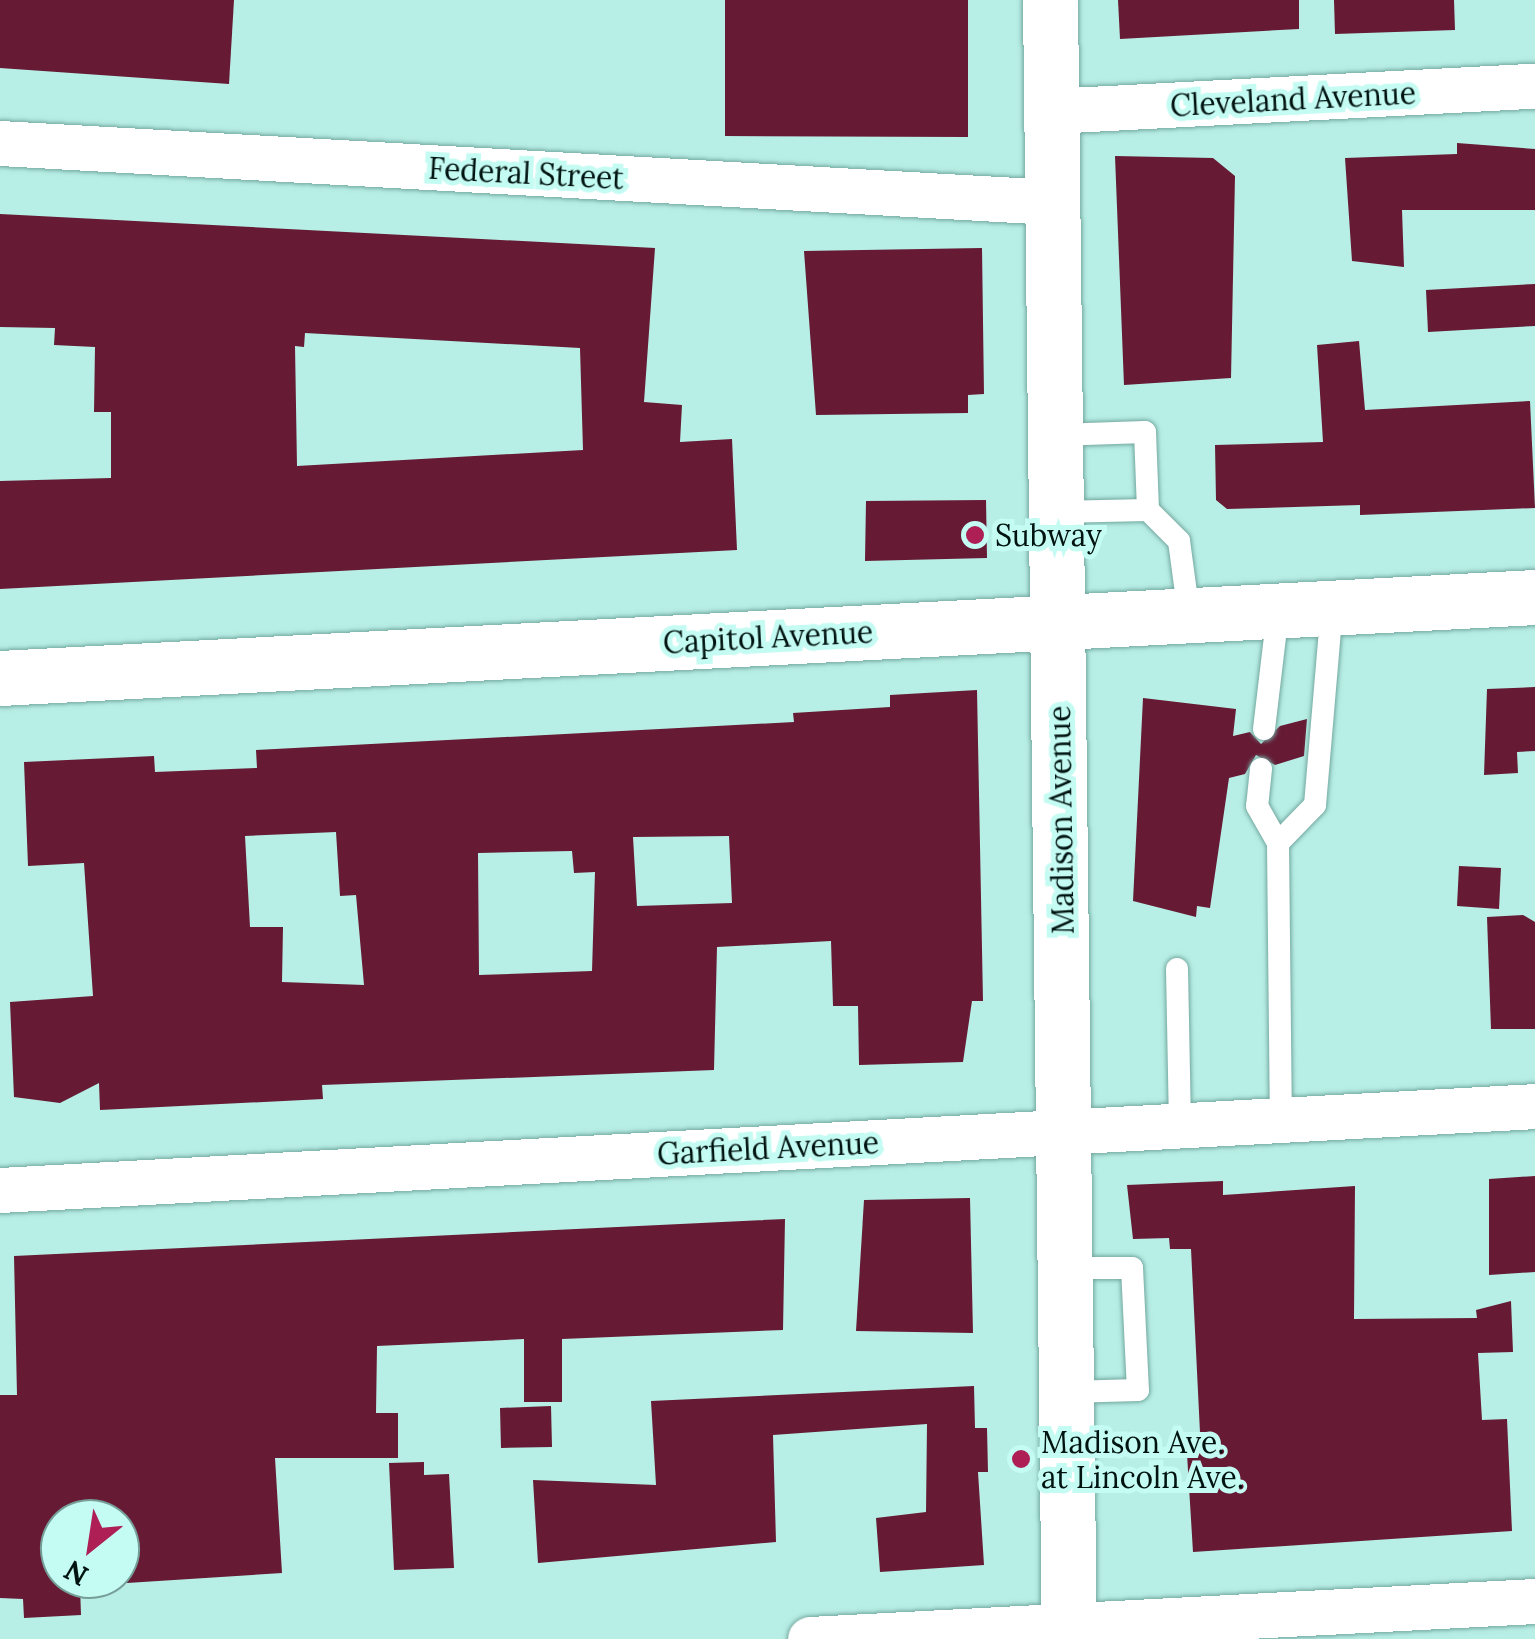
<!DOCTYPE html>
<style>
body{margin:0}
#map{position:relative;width:1535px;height:1639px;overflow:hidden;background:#b7eee5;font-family:Lora,serif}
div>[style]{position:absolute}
.building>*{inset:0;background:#661a34}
.roads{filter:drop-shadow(0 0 2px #73a8a0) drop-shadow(0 0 2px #73a8a0)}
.lane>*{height:22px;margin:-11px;padding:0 11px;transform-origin:11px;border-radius:11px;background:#fff}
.street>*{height:45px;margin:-22.5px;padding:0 22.5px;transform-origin:22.5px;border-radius:22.5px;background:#fff}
.secondary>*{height:55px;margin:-27.5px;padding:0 27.5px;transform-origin:27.5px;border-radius:27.5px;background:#fff}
.dots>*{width:28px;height:28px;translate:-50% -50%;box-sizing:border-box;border:5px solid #c4fbf2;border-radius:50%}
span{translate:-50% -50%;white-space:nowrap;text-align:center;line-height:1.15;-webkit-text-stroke:10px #c4fbf2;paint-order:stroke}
.street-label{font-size:30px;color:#011311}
.poi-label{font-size:30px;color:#011311}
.left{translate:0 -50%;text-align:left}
.north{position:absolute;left:40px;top:1499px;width:100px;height:100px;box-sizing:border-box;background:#c4fbf2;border:2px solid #769e98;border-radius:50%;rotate:210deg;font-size:28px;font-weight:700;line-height:40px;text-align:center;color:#011311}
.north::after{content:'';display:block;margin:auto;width:35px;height:45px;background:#ae1f56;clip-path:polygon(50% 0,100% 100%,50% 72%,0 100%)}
</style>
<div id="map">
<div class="building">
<i style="clip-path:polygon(0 0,234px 0,229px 84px,0 68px)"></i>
<i style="clip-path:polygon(725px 0,968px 0,968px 137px,725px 136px)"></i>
<i style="clip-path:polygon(1118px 0,1299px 0,1299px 29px,1120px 39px)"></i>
<i style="clip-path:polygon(1334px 0,1454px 0,1455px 30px,1335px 34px)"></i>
<i style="clip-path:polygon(1457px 143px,1535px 149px,1535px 210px,1402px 210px,1404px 267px,1352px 261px,1345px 158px,1457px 154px)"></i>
<i style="clip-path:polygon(1115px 156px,1213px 158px,1235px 176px,1231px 378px,1124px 385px)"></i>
<i style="clip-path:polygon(evenodd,0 214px,655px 248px,644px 402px,682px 405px,680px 442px,732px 439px,737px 550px,0 589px,0 481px,111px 478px,111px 412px,94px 412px,95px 347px,54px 345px,55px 328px,0 327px,0 214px,305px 333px,580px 348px,583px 450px,297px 466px,295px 346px,304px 347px,305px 333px)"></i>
<i style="clip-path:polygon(982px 248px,984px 394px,968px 395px,968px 413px,816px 415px,804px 251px)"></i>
<i style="clip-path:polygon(1535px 284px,1535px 326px,1428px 332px,1426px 290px)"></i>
<i style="clip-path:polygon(1359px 341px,1365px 410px,1530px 401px,1535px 508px,1360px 515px,1360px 505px,1227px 509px,1216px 500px,1215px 445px,1323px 442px,1317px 345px)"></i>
<i style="clip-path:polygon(986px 500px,987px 558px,865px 561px,866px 501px)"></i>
<i style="clip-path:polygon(1535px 687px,1535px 751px,1517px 752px,1518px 773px,1484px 775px,1487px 689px)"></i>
<i style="clip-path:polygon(evenodd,977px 690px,983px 1001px,972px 1001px,963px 1062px,859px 1065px,858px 1006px,833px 1006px,831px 941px,717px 947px,714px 1070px,322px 1085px,323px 1099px,100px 1110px,99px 1083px,60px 1103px,14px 1097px,10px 1002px,93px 996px,84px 863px,28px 866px,24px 762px,154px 756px,155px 772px,257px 768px,256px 750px,794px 722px,793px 713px,890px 707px,890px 695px,977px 690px,336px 832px,340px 896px,356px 895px,364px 985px,282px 982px,283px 927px,250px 927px,245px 836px,336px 832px,977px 690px,729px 836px,732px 903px,637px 906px,633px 837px,729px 836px,977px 690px,572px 851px,574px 873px,595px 872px,592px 971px,479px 975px,478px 853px,572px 851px)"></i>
<i style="clip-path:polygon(1143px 698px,1236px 709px,1233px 736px,1250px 732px,1261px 744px,1280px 726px,1307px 719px,1304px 756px,1275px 765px,1256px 755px,1245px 774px,1229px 778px,1210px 908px,1197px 906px,1196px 917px,1133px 901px)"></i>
<i style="clip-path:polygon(1459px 866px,1501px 868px,1499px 909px,1457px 906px)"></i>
<i style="clip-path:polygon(1523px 915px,1535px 922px,1535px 1029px,1491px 1029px,1487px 917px)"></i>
<i style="clip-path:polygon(1535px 1176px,1535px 1272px,1489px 1275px,1489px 1179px)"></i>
<i style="clip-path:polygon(1223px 1181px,1223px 1195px,1355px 1186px,1354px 1319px,1477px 1318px,1476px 1310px,1511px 1301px,1513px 1352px,1478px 1353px,1482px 1420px,1507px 1419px,1512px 1531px,1193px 1552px,1187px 1454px,1201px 1453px,1191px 1249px,1170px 1249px,1169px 1238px,1133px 1239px,1127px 1185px)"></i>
<i style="clip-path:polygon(970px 1198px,973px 1333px,856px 1331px,864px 1200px)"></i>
<i style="clip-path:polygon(evenodd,785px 1219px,783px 1330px,562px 1339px,562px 1402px,524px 1402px,524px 1339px,377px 1346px,376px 1413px,398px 1413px,398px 1458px,275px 1458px,282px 1573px,80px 1586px,81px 1615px,24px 1618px,23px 1599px,0 1598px,0 1395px,17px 1395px,14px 1256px,785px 1219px,60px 1519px,120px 1519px,120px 1579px,60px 1579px,60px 1519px)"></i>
<i style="clip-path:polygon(974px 1386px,975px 1428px,987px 1428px,988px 1472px,978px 1472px,984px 1565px,880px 1572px,876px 1518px,926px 1512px,927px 1424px,773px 1435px,776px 1542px,538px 1563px,533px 1480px,656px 1485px,651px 1401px)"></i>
<i style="clip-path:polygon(551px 1406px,552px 1447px,501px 1448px,500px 1408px)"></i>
<i style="clip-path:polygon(424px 1462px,424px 1475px,449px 1474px,454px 1568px,394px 1570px,389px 1463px)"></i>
</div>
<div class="roads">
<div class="lane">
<i style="left:1056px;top:435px;width:89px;rotate:-1.9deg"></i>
<i style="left:1145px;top:432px;width:78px;rotate:87.8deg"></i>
<i style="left:1148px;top:510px;width:91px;rotate:178.7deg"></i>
<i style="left:1148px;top:510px;width:44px;rotate:45deg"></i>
<i style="left:1179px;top:541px;width:75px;rotate:82.3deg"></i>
<i style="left:1264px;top:729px;width:119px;rotate:-83.2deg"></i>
<i style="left:1261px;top:769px;width:37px;rotate:96deg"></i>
<i style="left:1257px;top:806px;width:43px;rotate:60.4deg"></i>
<i style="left:1278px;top:843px;width:276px;rotate:89.4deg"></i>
<i style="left:1278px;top:843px;width:53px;rotate:-45.8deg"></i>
<i style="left:1315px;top:805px;width:199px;rotate:-85.1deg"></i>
<i style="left:1177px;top:969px;width:156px;rotate:88.9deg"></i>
<i style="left:1067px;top:1268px;width:65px"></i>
<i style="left:1132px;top:1268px;width:122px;rotate:87.2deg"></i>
<i style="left:1138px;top:1390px;width:69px;rotate:178.3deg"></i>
</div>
<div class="street">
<i style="left:1051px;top:111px;width:485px;rotate:-3deg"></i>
<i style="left:0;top:143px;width:1055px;rotate:3.21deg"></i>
<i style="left:0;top:1190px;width:1537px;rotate:-3.13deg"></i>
<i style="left:810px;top:1639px;width:726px;rotate:-3deg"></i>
</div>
<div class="secondary">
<i style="left:1050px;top:0;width:1639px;rotate:89.34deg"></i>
<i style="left:0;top:678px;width:1537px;rotate:-3.02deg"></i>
</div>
</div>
<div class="dots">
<i style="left:975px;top:535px;background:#ae1f56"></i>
<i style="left:1021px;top:1459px;background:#ae1f56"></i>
</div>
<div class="street-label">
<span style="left:1293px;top:99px;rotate:-3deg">Cleveland Avenue</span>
<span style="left:526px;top:173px;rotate:3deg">Federal Street</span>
<span style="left:768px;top:637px;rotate:-3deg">Capitol Avenue</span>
<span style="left:1061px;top:820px;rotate:-91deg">Madison Avenue</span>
<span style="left:768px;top:1148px;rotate:-3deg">Garfield Avenue</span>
</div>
<div class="poi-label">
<span class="left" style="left:995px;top:535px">Subway</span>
<span class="left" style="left:1041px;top:1459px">Madison Ave.<br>at Lincoln Ave.</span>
</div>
<div class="north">N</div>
</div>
